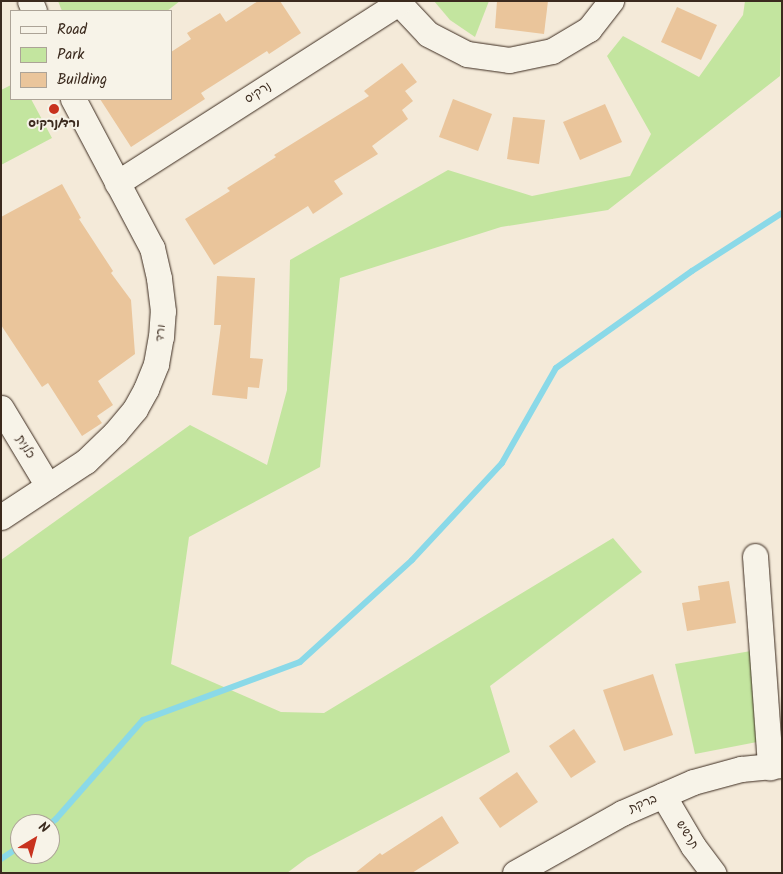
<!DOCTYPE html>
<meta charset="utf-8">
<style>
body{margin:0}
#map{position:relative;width:783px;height:874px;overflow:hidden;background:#f4ead9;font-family:Kalam,"Playpen Sans Hebrew",sans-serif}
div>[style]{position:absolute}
.green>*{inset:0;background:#c3e59f}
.stream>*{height:6px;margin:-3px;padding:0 3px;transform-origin:3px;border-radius:3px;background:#8ad9e8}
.building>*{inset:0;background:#eac59b}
.roads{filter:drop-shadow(0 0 1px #3b2a1e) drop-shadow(0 0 1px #3b2a1e)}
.street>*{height:25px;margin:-12.5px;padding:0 12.5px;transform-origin:12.5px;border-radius:12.5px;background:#f7f3e8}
.dots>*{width:14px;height:14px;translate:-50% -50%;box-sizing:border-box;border:2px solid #f7f3e8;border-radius:50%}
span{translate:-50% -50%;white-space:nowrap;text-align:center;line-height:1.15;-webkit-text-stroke:4px #f7f3e8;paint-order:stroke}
.street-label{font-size:12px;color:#3b2a1e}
.poi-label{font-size:12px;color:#3b2a1e;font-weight:700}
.frame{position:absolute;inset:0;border:2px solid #3b2a1e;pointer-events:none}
.legend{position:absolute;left:10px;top:10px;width:162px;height:90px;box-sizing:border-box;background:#f7f3e8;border:1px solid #aca397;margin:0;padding:6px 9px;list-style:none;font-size:15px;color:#3b2a1e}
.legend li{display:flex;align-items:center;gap:10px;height:25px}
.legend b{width:25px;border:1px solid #aca397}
.north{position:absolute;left:10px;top:814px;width:50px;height:50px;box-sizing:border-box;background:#f7f3e8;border:1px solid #aca397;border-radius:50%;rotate:37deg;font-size:14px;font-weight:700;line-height:20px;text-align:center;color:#3b2a1e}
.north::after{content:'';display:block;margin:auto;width:18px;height:22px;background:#c8321e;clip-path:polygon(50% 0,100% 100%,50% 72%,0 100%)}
</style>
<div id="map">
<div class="green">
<i style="clip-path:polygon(58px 1px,180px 1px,167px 11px,62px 11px)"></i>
<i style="clip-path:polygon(434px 1px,489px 1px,475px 37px,450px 20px)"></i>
<i style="clip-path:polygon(evenodd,745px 1px,782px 1px,780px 76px,608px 210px,501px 227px,340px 278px,320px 467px,189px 537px,171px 664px,281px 712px,324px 713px,613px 538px,642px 572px,490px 686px,510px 752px,307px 858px,287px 873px,1px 873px,1px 560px,190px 425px,267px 465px,287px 390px,290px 260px,448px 170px,532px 196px,630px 176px,651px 134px,607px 56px,623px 36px,699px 77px,743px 15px,745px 1px,20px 824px,50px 824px,50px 854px,20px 854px,20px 824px)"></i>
<i style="clip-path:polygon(11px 85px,11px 99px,31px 99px,52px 138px,1px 165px,1px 90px)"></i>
<i style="clip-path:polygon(751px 651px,757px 742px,695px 754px,675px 664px)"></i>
</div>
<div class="stream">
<i style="left:50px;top:824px;width:8px;rotate:-40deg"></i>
<i style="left:56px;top:819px;width:132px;rotate:-48.7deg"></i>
<i style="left:143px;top:720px;width:167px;rotate:-20.3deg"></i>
<i style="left:300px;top:662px;width:151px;rotate:-42.3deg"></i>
<i style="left:412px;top:560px;width:132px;rotate:-47.1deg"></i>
<i style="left:502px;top:463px;width:109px;rotate:-60.4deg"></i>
<i style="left:556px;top:368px;width:167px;rotate:-35.5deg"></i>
<i style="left:692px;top:271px;width:107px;rotate:-32.8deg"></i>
<i style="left:1px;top:859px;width:23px;rotate:-34deg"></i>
</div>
<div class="building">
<i style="clip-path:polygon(258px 1px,280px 1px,301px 33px,269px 54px,267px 51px,201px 93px,205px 99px,131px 147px,100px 99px,171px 99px,171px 52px,191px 39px,187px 33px,220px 13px,226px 22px)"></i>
<i style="clip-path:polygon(497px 1px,548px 1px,544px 34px,495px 28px)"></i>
<i style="clip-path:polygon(677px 7px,717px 25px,701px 60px,661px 42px)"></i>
<i style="clip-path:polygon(402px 63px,417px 82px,405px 91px,413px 101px,402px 110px,408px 119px,372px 146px,378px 154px,334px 181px,343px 194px,313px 214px,308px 206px,214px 265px,185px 219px,230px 191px,227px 188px,276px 157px,274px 155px,369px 96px,364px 91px)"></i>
<i style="clip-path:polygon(453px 99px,492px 114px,478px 151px,439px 137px)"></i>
<i style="clip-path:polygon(605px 104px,622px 142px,580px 160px,563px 122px)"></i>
<i style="clip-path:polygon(513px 117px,545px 120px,539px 164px,507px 159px)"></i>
<i style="clip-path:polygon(62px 184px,81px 218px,79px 219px,113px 271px,111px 273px,131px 300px,135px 354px,98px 381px,113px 405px,97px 416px,102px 423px,82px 436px,48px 383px,42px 387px,1px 325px,1px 217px)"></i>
<i style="clip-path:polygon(217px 276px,255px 278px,250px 358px,263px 359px,259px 388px,248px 387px,247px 399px,212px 395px,221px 325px,214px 325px)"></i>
<i style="clip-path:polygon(729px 581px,736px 623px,687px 631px,682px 603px,700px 600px,698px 586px)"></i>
<i style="clip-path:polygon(653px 674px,673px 735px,624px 751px,603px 690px)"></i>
<i style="clip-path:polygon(574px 729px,596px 762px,571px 778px,549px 746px)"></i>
<i style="clip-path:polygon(517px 772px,538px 802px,500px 828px,479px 798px)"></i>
<i style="clip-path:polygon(442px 816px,459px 843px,412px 873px,355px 873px,380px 853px,382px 855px)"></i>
</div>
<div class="roads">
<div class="street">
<i style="left:30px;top:1px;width:11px;rotate:68deg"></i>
<i style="left:397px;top:1px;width:45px;rotate:46.8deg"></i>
<i style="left:428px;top:34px;width:44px;rotate:27.1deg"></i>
<i style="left:467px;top:54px;width:42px;rotate:8.1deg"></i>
<i style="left:509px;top:60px;width:44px;rotate:-11.8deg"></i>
<i style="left:552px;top:51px;width:43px;rotate:-30.7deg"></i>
<i style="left:589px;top:29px;width:36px;rotate:-52deg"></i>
<i style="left:117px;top:183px;width:334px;rotate:-32.6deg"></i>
<i style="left:1px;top:408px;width:91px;rotate:58.9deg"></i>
<i style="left:1px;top:517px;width:102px;rotate:-33.4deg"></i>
<i style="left:86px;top:461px;width:40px;rotate:-44deg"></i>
<i style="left:115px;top:433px;width:31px;rotate:-50deg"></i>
<i style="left:135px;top:409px;width:23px;rotate:-61deg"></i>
<i style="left:146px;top:389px;width:27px;rotate:-68deg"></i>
<i style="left:156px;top:364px;width:27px;rotate:-80deg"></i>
<i style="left:161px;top:337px;width:26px;rotate:-86deg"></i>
<i style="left:163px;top:311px;width:33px;rotate:-97deg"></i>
<i style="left:159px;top:278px;width:31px;rotate:-103deg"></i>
<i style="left:152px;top:248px;width:169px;rotate:-117.9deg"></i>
<i style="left:755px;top:556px;width:212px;rotate:85.9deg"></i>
<i style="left:663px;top:795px;width:59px;rotate:59.5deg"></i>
<i style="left:693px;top:846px;width:34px;rotate:53deg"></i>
<i style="left:515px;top:873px;width:123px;rotate:-29.3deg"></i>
<i style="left:622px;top:813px;width:77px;rotate:-23.6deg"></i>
<i style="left:693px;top:782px;width:50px;rotate:-15.2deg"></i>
<i style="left:741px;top:769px;width:41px;rotate:-5.6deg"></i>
</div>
</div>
<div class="dots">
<i style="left:54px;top:109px;background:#c8321e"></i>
</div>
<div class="street-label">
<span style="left:258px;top:93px;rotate:-33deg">נרקיס</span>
<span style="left:161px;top:333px;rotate:-84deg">ורד</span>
<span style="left:25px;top:447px;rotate:59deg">כלנית</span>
<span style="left:643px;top:804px;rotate:-23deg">ברקת</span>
<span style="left:687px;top:835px;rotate:58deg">תרשיש</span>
</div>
<div class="poi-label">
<span style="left:54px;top:124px">ורד/נרקיס</span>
</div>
<div class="frame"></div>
<ul class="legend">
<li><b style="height:6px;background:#f7f3e8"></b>Road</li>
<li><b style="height:14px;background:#c3e59f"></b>Park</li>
<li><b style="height:14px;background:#eac59b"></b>Building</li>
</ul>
<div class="north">N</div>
</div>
